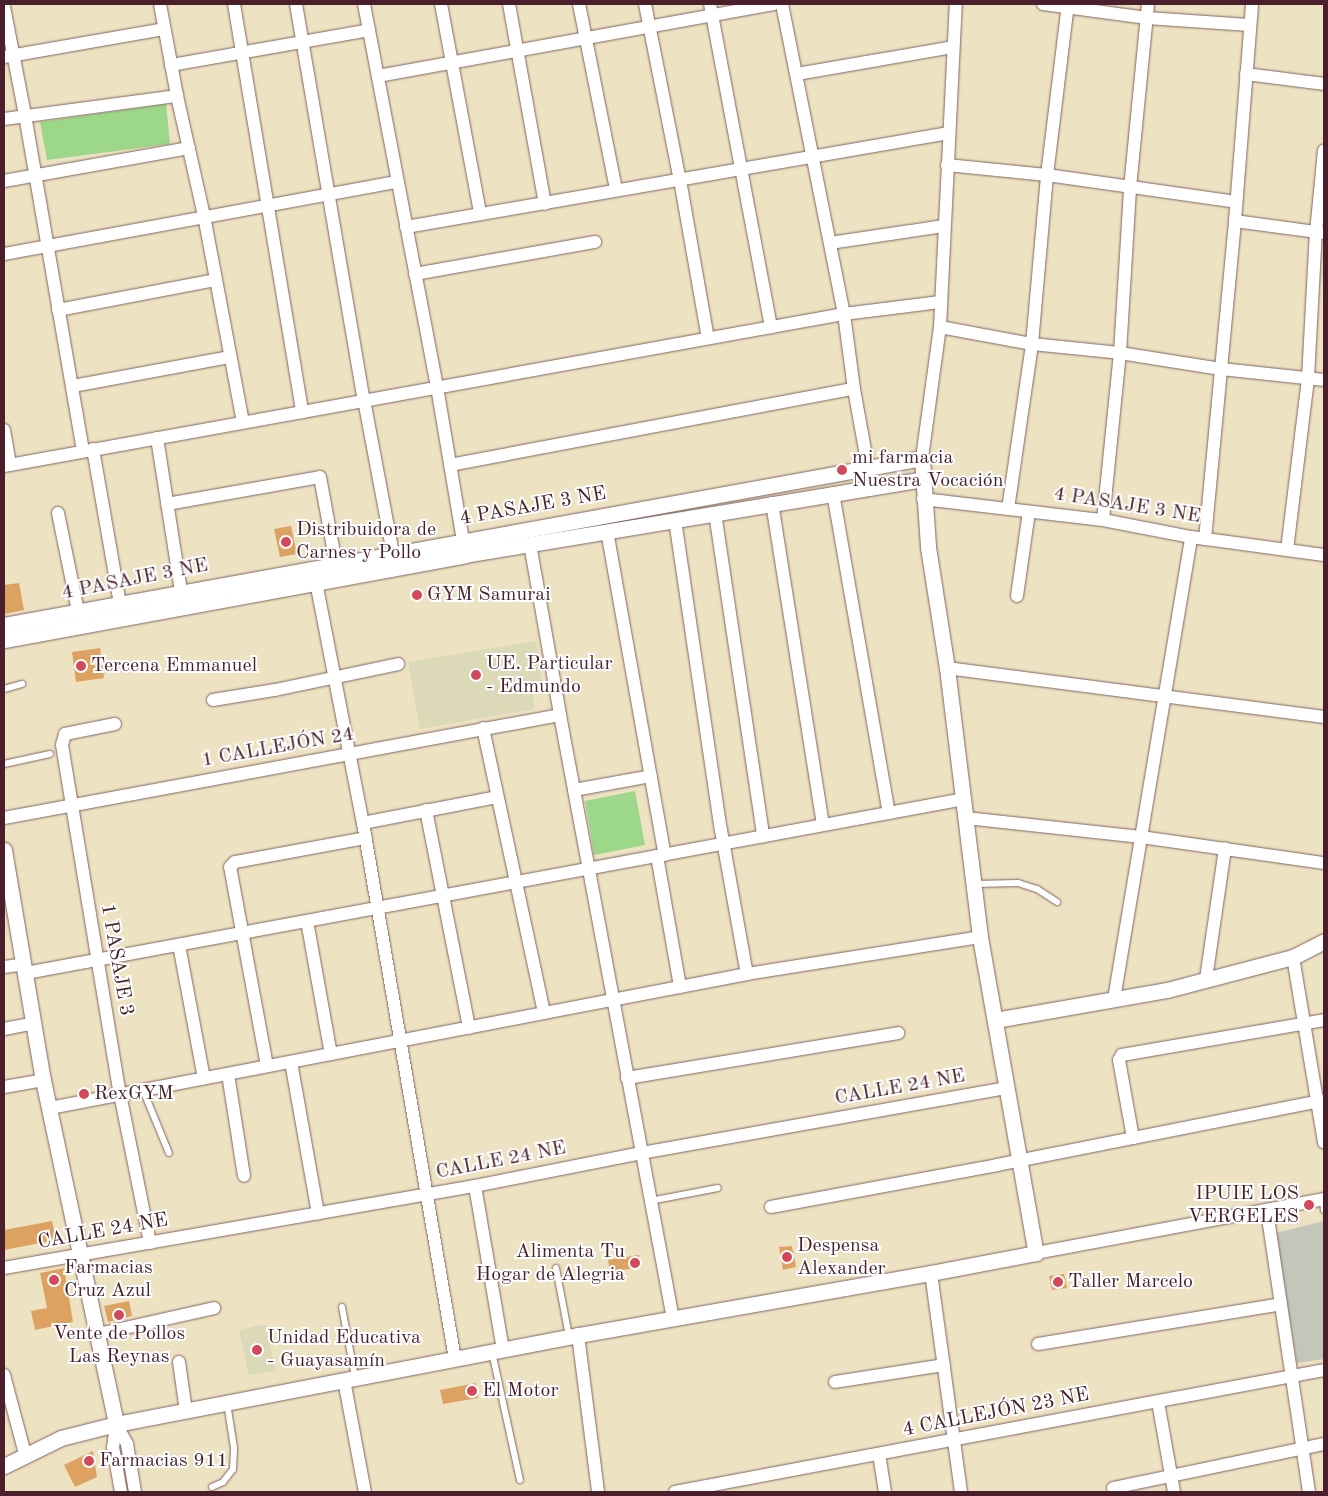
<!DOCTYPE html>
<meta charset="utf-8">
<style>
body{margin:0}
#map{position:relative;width:1328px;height:1496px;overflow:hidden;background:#ede2c2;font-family:"Old Standard TT",serif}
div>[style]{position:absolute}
.built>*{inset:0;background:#dbd9b8}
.industrial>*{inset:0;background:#c3c6b9}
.green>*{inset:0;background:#9cd78a}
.building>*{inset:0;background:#dda261}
.roads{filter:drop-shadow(0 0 1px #836360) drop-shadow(0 0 1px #836360)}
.service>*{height:6px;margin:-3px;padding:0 3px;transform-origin:3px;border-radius:3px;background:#fff}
.minor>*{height:12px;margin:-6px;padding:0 6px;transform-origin:6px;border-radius:6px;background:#fff}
.tertiary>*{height:15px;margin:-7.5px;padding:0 7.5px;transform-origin:7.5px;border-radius:7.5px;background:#fff}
.dots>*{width:14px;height:14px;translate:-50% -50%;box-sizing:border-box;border:2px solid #fff;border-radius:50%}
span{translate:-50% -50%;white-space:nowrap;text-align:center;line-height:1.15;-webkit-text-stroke:4px #fff;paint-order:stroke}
.poi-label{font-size:20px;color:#4a1f2b}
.left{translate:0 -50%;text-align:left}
.right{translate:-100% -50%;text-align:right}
.street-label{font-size:20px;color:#4a1f2b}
.frame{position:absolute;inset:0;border:5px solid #4a1f2b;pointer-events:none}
</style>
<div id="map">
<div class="built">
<i style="clip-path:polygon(536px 641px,543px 687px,532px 689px,535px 709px,420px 729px,408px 662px)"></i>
<i style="clip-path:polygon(265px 1324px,276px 1371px,249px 1375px,239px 1330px)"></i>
</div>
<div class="industrial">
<i style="clip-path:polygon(1324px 1221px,1324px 1359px,1297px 1363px,1276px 1233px)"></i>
</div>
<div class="green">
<i style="clip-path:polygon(166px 104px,170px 144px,47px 160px,40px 122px)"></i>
<i style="clip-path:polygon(635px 791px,645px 845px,594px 855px,585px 801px)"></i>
</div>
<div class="building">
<i style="clip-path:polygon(291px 526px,297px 554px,280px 557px,274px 529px)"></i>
<i style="clip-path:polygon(19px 583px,24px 610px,4px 614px,4px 585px)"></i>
<i style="clip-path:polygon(100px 648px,104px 678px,76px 682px,72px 652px)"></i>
<i style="clip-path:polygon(52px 1221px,56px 1240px,4px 1250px,4px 1230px)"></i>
<i style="clip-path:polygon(792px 1246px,796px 1267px,783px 1270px,779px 1247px)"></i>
<i style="clip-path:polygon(639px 1255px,641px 1267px,610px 1272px,608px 1260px)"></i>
<i style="clip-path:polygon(64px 1268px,73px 1322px,35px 1330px,31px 1311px,47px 1308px,40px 1273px)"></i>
<i style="clip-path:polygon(1064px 1274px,1067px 1288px,1052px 1290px,1049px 1276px)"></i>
<i style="clip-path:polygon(129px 1301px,132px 1316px,108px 1322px,104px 1306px)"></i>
<i style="clip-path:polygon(476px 1383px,478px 1398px,443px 1404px,440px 1390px)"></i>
<i style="clip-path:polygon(93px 1451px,97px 1477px,75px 1487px,64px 1465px)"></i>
</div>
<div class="roads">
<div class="service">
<i style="left:4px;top:689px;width:19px;rotate:-16deg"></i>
<i style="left:4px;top:764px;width:47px;rotate:-12.3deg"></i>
<i style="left:974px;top:884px;width:44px;rotate:-1.3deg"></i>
<i style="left:1018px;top:883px;width:20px;rotate:18deg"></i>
<i style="left:1037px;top:889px;width:24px;rotate:33deg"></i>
<i style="left:143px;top:1090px;width:68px;rotate:67.6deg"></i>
<i style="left:1323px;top:1199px;width:11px;rotate:85deg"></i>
<i style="left:650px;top:1201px;width:69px;rotate:-10.8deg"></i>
<i style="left:556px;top:1268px;width:69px;rotate:79.2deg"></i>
<i style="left:342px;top:1307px;width:71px;rotate:79.5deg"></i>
<i style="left:492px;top:1352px;width:131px;rotate:77.7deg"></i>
<i style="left:212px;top:1487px;width:12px;rotate:-24deg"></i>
<i style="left:223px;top:1482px;width:16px;rotate:-52deg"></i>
<i style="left:233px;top:1469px;width:21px;rotate:-87deg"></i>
<i style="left:234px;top:1448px;width:46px;rotate:-98.8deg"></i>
</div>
<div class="minor">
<i style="left:160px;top:4px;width:94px;rotate:79.5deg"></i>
<i style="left:177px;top:96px;width:123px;rotate:77.3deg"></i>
<i style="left:204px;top:216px;width:210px;rotate:79.3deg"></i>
<i style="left:234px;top:4px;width:414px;rotate:80.5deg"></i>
<i style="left:296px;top:4px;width:402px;rotate:80.3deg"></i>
<i style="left:364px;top:400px;width:156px;rotate:79.3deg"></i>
<i style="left:364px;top:4px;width:390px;rotate:79.2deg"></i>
<i style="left:437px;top:387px;width:155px;rotate:80.4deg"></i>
<i style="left:441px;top:4px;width:213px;rotate:79.4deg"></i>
<i style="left:509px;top:4px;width:203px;rotate:79.8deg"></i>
<i style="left:579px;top:4px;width:190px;rotate:78.7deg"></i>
<i style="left:645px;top:4px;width:179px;rotate:78.8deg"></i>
<i style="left:680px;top:180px;width:160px;rotate:80deg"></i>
<i style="left:710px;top:4px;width:329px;rotate:79.3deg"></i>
<i style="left:782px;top:4px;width:316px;rotate:78.7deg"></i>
<i style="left:844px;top:314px;width:76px;rotate:82.4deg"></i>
<i style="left:854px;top:389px;width:79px;rotate:79.8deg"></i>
<i style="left:1043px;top:4px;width:105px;rotate:7.7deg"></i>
<i style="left:1147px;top:18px;width:102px;rotate:3.9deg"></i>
<i style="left:4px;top:7px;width:110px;rotate:79deg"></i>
<i style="left:25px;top:115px;width:341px;rotate:80.2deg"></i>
<i style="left:4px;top:57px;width:162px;rotate:-9.9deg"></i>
<i style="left:171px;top:65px;width:201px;rotate:-10deg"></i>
<i style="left:797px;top:74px;width:158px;rotate:-9.8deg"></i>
<i style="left:1246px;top:74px;width:79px;rotate:7.3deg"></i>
<i style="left:378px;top:76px;width:402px;rotate:-10.3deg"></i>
<i style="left:4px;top:119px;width:175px;rotate:-7.6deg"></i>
<i style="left:947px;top:165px;width:100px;rotate:5.7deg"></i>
<i style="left:1047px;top:175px;width:191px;rotate:8.1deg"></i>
<i style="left:4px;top:181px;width:188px;rotate:-10.1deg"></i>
<i style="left:1235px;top:221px;width:90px;rotate:7.7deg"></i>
<i style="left:406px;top:227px;width:551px;rotate:-9.82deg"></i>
<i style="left:830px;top:243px;width:115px;rotate:-8.5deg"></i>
<i style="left:4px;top:254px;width:400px;rotate:-10.4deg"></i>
<i style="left:415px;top:274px;width:183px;rotate:-10.1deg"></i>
<i style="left:58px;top:310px;width:161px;rotate:-10.8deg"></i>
<i style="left:940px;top:327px;width:94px;rotate:10.5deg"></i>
<i style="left:1032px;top:344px;width:88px;rotate:5.8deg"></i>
<i style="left:1120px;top:353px;width:102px;rotate:9deg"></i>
<i style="left:1221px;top:369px;width:104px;rotate:6.1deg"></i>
<i style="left:73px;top:386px;width:160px;rotate:-10.5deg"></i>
<i style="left:4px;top:430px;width:35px;rotate:80deg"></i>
<i style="left:157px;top:438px;width:156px;rotate:81.1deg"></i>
<i style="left:93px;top:449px;width:157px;rotate:80.1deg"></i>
<i style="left:922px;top:458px;width:132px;rotate:-82.2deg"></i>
<i style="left:940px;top:327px;width:323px;rotate:-87.2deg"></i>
<i style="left:450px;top:465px;width:411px;rotate:-10.7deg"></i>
<i style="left:4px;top:466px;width:854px;rotate:-10.26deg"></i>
<i style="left:844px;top:314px;width:97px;rotate:-7.1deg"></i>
<i style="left:833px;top:493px;width:325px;rotate:80.1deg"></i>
<i style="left:923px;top:499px;width:181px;rotate:6.7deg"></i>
<i style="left:1103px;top:520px;width:90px;rotate:10.9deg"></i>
<i style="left:1191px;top:537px;width:134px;rotate:7.7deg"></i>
<i style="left:772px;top:503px;width:326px;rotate:81deg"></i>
<i style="left:167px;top:504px;width:155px;rotate:-10deg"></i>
<i style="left:320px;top:477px;width:87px;rotate:79.5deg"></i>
<i style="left:1008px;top:509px;width:167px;rotate:-81.7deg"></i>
<i style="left:1032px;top:344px;width:170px;rotate:-84.9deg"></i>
<i style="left:1047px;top:175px;width:172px;rotate:-83deg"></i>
<i style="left:58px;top:513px;width:100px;rotate:78.5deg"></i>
<i style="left:715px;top:513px;width:327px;rotate:81.5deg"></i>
<i style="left:675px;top:520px;width:313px;rotate:81.6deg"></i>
<i style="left:721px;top:830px;width:146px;rotate:79.8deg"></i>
<i style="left:1103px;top:520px;width:168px;rotate:-84.2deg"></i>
<i style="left:1120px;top:353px;width:165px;rotate:-86.5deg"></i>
<i style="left:1130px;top:188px;width:185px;rotate:-84.4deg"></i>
<i style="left:607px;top:531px;width:329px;rotate:79.9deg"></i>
<i style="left:1205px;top:539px;width:319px;rotate:-84.6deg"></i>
<i style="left:1235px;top:221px;width:218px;rotate:-85.5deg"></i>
<i style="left:530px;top:544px;width:174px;rotate:80deg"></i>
<i style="left:560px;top:715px;width:614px;rotate:79.4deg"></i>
<i style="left:1287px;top:550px;width:173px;rotate:-83deg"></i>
<i style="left:1308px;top:378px;width:146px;rotate:-86.9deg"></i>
<i style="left:1316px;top:232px;width:82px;rotate:-84.4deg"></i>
<i style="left:316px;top:582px;width:246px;rotate:79deg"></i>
<i style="left:363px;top:823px;width:544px;rotate:80.26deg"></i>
<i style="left:1017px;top:596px;width:85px;rotate:-81.9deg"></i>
<i style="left:947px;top:668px;width:380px;rotate:7.4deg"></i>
<i style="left:213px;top:700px;width:63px;rotate:-9.2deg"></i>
<i style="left:275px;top:690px;width:126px;rotate:-11.9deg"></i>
<i style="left:115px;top:724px;width:51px;rotate:168.7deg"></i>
<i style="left:65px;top:734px;width:11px;rotate:105deg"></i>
<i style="left:62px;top:745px;width:354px;rotate:80.6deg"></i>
<i style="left:120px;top:1094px;width:152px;rotate:78.6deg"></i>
<i style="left:483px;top:728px;width:291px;rotate:77.9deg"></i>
<i style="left:574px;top:790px;width:78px;rotate:-10.3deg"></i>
<i style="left:426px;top:810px;width:222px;rotate:78.8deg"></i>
<i style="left:4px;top:818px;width:565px;rotate:-10.5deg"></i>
<i style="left:966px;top:818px;width:176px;rotate:6.2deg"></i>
<i style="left:1141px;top:837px;width:185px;rotate:8.1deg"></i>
<i style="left:363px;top:823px;width:136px;rotate:-11deg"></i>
<i style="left:657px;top:856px;width:133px;rotate:80deg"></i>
<i style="left:307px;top:921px;width:135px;rotate:79.8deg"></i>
<i style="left:179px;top:945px;width:135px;rotate:79.4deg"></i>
<i style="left:1293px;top:957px;width:188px;rotate:80.5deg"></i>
<i style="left:4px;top:967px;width:21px;rotate:-8deg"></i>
<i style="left:26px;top:973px;width:954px;rotate:-10.51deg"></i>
<i style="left:1206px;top:979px;width:132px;rotate:-81.7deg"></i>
<i style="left:1114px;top:999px;width:468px;rotate:-80.5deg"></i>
<i style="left:4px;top:1029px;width:31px;rotate:-11deg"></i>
<i style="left:291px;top:1062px;width:154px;rotate:79.9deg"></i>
<i style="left:267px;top:1066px;width:202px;rotate:-100.5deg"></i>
<i style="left:230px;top:867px;width:7px;rotate:-45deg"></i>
<i style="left:235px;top:862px;width:133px;rotate:-10.4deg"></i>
<i style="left:228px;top:1074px;width:103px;rotate:81.1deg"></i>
<i style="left:627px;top:1078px;width:275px;rotate:-9.4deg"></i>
<i style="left:4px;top:1087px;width:40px;rotate:-10deg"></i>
<i style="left:50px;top:1108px;width:710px;rotate:-10.88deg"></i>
<i style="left:747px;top:974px;width:236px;rotate:-9deg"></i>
<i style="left:1133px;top:1138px;width:79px;rotate:-100.2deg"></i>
<i style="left:1119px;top:1060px;width:6px;rotate:-59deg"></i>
<i style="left:1122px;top:1055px;width:205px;rotate:-9.8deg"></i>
<i style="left:475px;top:1186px;width:165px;rotate:80.3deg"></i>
<i style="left:771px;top:1207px;width:230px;rotate:-10.5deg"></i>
<i style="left:997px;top:1165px;width:333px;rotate:-11.2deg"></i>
<i style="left:1267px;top:1211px;width:284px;rotate:81.5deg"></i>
<i style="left:1036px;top:1253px;width:293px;rotate:-10.6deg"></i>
<i style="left:4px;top:1268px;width:478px;rotate:-9.9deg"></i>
<i style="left:475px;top:1186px;width:169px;rotate:-11.2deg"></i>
<i style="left:641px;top:1153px;width:370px;rotate:-10.1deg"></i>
<i style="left:931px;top:1273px;width:221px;rotate:82.2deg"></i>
<i style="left:98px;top:1334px;width:119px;rotate:-12.6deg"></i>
<i style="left:578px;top:1335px;width:158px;rotate:82.7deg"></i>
<i style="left:1038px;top:1344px;width:246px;rotate:-9.3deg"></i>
<i style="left:179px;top:1362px;width:49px;rotate:81.9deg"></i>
<i style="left:4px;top:1375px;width:82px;rotate:75.1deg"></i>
<i style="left:344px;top:1380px;width:114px;rotate:79.4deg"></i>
<i style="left:835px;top:1382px;width:110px;rotate:-8.9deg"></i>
<i style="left:1158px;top:1402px;width:91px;rotate:79.9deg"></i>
<i style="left:116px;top:1424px;width:23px;rotate:61deg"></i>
<i style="left:127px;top:1444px;width:49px;rotate:80.5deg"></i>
<i style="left:116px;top:1424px;width:23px;rotate:97deg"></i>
<i style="left:113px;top:1447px;width:46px;rotate:79.9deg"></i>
<i style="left:879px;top:1454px;width:38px;rotate:81deg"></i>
<i style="left:1113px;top:1488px;width:216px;rotate:-11.8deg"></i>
<i style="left:675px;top:1492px;width:660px;rotate:-10.65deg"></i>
</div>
<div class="tertiary">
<i style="left:4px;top:625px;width:933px;rotate:-10.31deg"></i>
<i style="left:922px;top:458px;width:89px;rotate:86.1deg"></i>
<i style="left:928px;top:547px;width:122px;rotate:81.1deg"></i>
<i style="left:947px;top:668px;width:271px;rotate:83deg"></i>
<i style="left:980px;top:937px;width:321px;rotate:80deg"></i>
<i style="left:1036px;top:1253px;width:107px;rotate:169.2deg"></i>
<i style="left:931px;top:1273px;width:358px;rotate:170deg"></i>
<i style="left:578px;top:1335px;width:470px;rotate:169.1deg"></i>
<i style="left:116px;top:1424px;width:57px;rotate:165.7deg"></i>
<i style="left:61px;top:1438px;width:64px;rotate:153.8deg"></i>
<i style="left:4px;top:640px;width:469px;rotate:-10.4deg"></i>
<i style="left:465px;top:555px;width:463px;rotate:-9.4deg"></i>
<i style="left:4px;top:850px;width:233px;rotate:80.4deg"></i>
<i style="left:43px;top:1080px;width:352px;rotate:78deg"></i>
<i style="left:995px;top:1020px;width:175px;rotate:-9.9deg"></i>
<i style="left:1167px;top:990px;width:130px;rotate:-14.7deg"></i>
<i style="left:1293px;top:957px;width:35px;rotate:-27deg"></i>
</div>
</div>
<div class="dots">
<i style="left:842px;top:470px;background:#d1495b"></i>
<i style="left:286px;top:542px;background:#d1495b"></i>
<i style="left:417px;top:595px;background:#d1495b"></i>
<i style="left:81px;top:666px;background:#d1495b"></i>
<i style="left:476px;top:675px;background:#d1495b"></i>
<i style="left:84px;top:1094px;background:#d1495b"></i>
<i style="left:1309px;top:1205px;background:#d1495b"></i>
<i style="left:787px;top:1257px;background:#d1495b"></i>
<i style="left:635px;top:1263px;background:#d1495b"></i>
<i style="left:54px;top:1280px;background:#d1495b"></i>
<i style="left:1058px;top:1282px;background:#d1495b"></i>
<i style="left:119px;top:1315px;background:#d1495b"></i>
<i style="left:257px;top:1350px;background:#d1495b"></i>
<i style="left:472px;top:1391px;background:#d1495b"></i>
<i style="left:89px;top:1461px;background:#d1495b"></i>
</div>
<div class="poi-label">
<span class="left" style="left:852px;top:470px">mi farmacia<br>Nuestra Vocación</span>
<span class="left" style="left:296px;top:542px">Distribuidora de<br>Carnes y Pollo</span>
<span class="left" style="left:427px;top:595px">GYM Samurai</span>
<span class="left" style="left:486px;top:676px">UE. Particular<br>- Edmundo</span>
<span class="left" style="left:91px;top:666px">Tercena Emmanuel</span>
<span class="left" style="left:94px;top:1094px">RexGYM</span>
<span class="right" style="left:1299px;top:1206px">IPUIE LOS<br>VERGELES</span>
<span class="left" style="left:797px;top:1258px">Despensa<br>Alexander</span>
<span class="right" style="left:625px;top:1264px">Alimenta Tu<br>Hogar de Alegria</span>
<span class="left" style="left:64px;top:1280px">Farmacias<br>Cruz Azul</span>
<span class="left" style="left:1068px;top:1282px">Taller Marcelo</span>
<span style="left:119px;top:1346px">Vente de Pollos<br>Las Reynas</span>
<span class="left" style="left:267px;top:1350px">Unidad Educativa<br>- Guayasamín</span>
<span class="left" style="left:482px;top:1391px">El Motor</span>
<span class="left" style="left:99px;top:1461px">Farmacias 911</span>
</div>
<div class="street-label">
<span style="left:1127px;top:506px;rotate:9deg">4 PASAJE 3 NE</span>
<span style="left:533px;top:507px;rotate:-10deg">4 PASAJE 3 NE</span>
<span style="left:135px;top:580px;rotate:-11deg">4 PASAJE 3 NE</span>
<span style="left:278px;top:748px;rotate:-10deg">1 CALLEJÓN 24</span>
<span style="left:116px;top:960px;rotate:80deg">1 PASAJE 3</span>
<span style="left:900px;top:1088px;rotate:-10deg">CALLE 24 NE</span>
<span style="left:501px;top:1161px;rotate:-11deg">CALLE 24 NE</span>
<span style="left:103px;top:1232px;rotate:-10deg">CALLE 24 NE</span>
<span style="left:996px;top:1413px;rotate:-11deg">4 CALLEJÓN 23 NE</span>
</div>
<div class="frame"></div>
</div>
